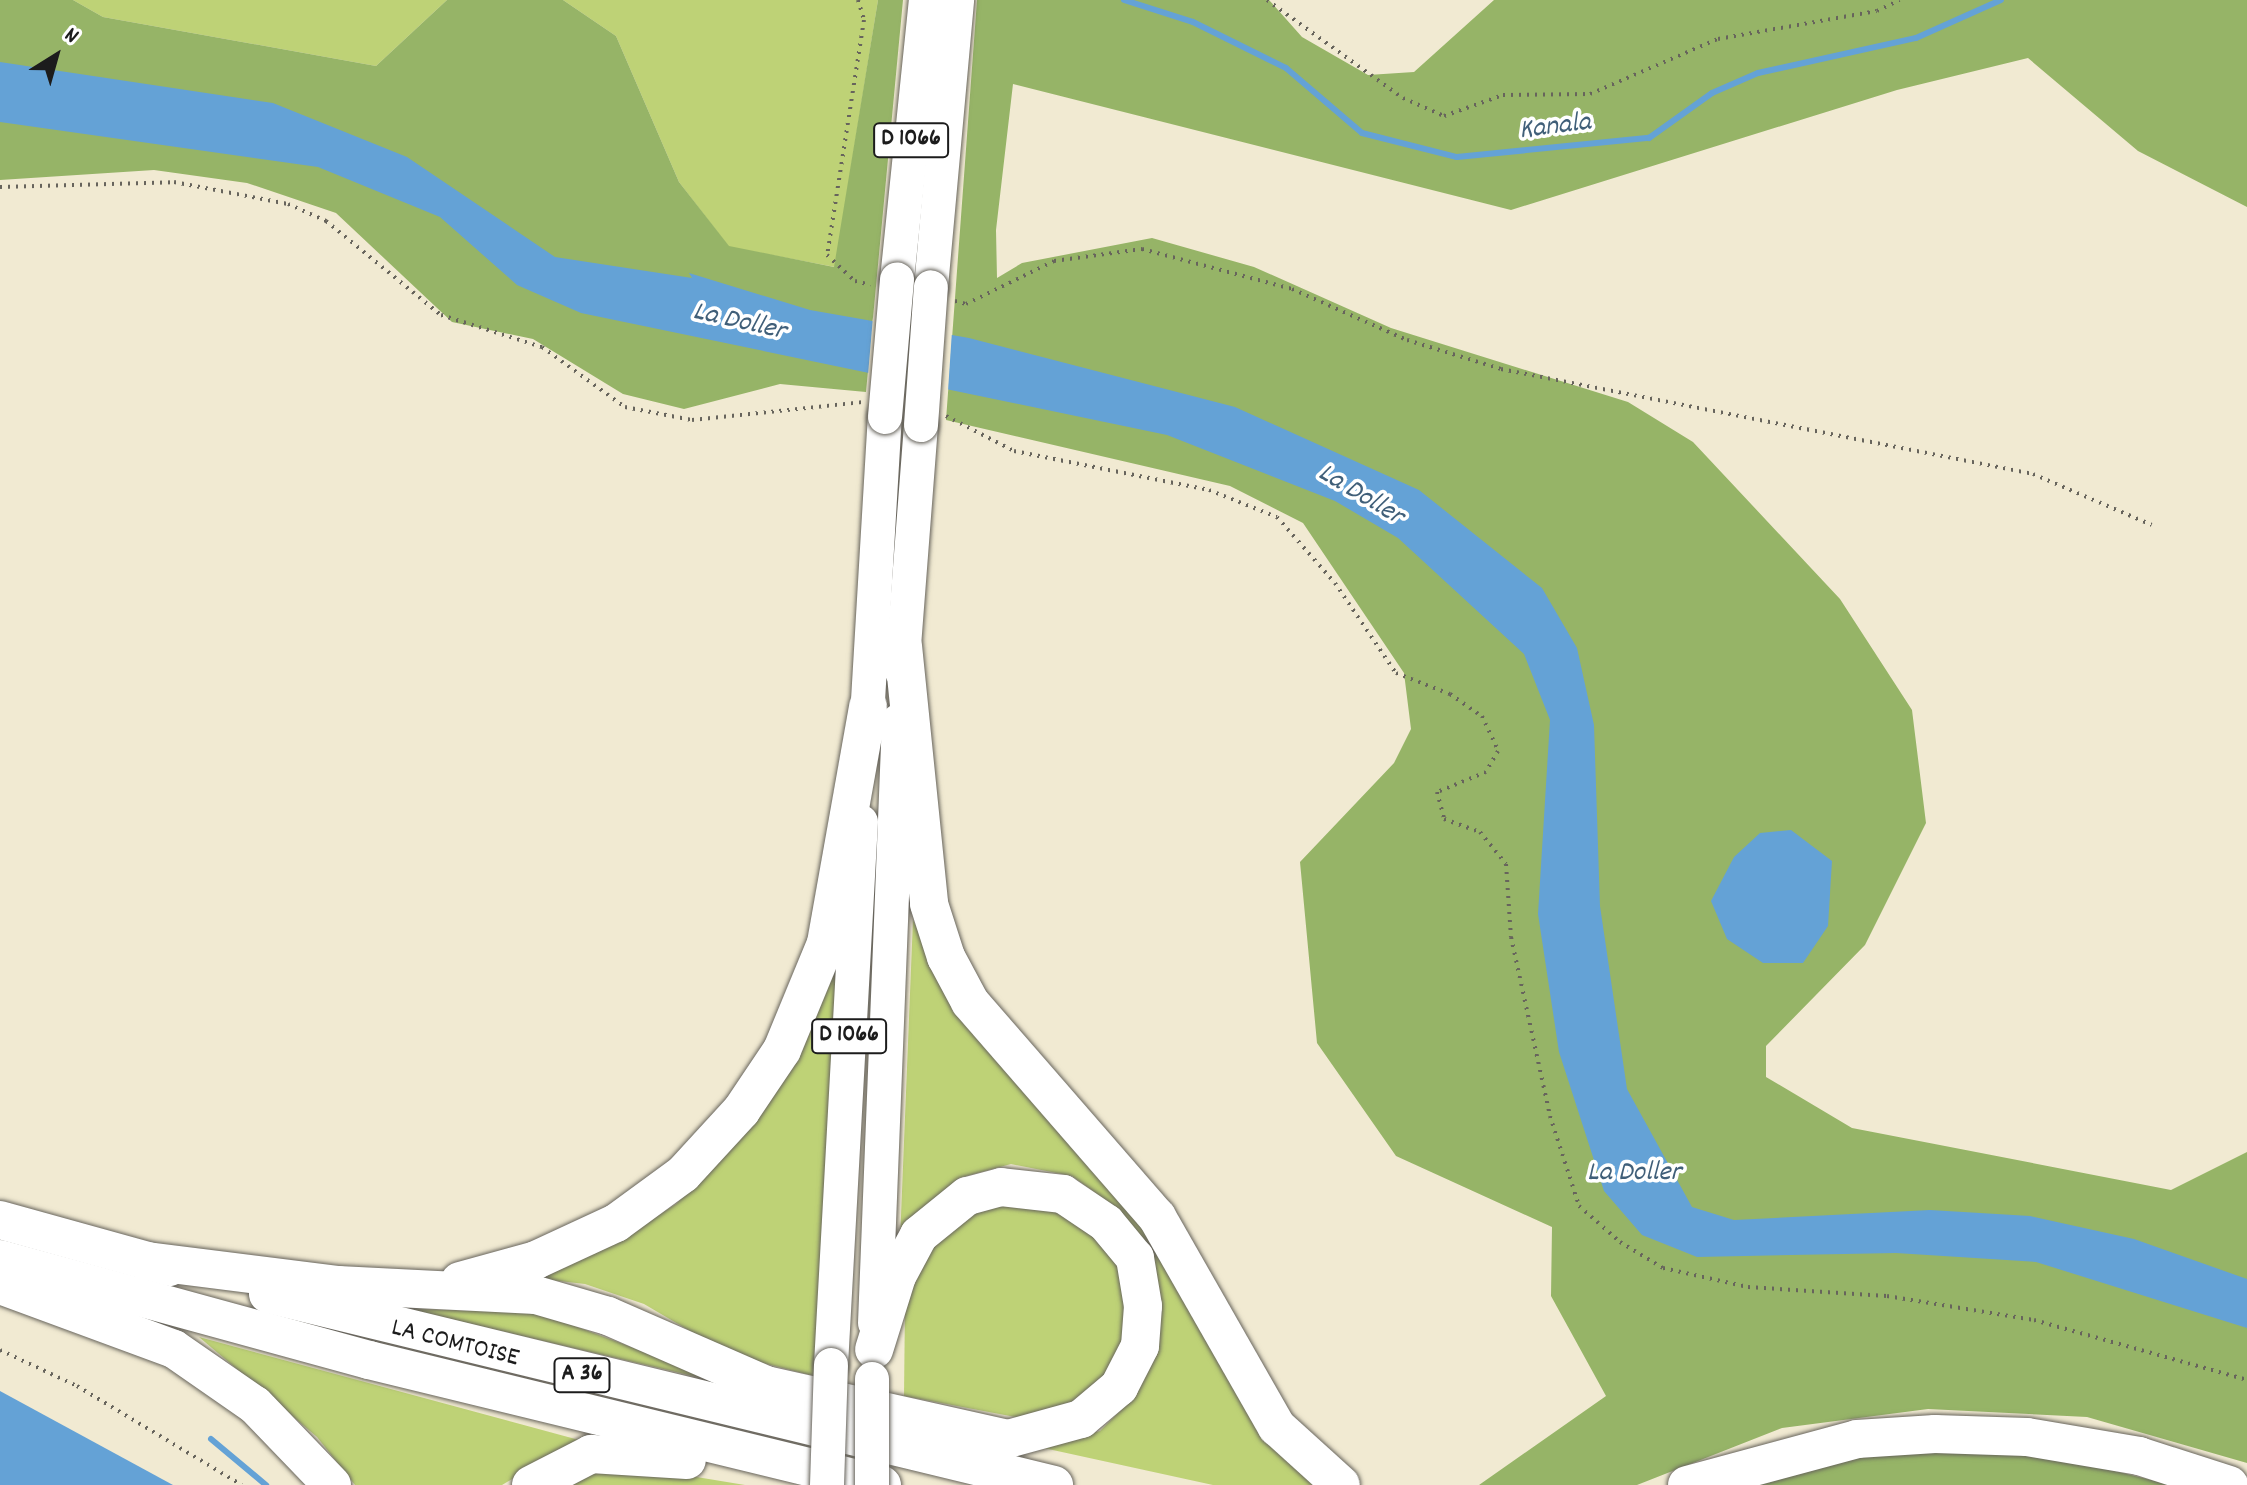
<!DOCTYPE html>
<style>
body{margin:0}
#map{position:relative;width:2247px;height:1485px;overflow:hidden;background:#f1ead2;font-family:Dekko,sans-serif}
div>[style]{position:absolute}
.green>*{inset:0;background:#bed276}
.forest>*{inset:0;background:#96b467}
.water>*{inset:0;background:#64a2d6}
.pier>*{inset:0;background:#f1ead2}
.stream>*{height:6px;margin:-3px;padding:0 3px;transform-origin:3px;border-radius:3px;background:#64a2d6}
.path>*{height:4px;margin-top:-2px;transform-origin:0;background:repeating-linear-gradient(90deg,#67645c 0 2px,transparent 0 8px)}
.roads{filter:drop-shadow(0 0 2px #67645c) drop-shadow(0 0 2px #67645c)}
.trunk>*{height:34px;margin:-17px;padding:0 17px;transform-origin:17px;border-radius:17px;background:#fff}
.motorway>*{height:38px;margin:-19px;padding:0 19px;transform-origin:19px;border-radius:19px;background:#fff}
.bridges{filter:drop-shadow(0 0 2px #67645c) drop-shadow(0 0 2px #67645c)}
.trunk-bridge>*{height:34px;margin:-17px;padding:0 17px;transform-origin:17px;border-radius:17px;background:#fff}
span{translate:-50% -50%;white-space:nowrap;text-align:center;line-height:1.15;-webkit-text-stroke:7px #fff;paint-order:stroke}
.shield-label span{padding:2px 6px;background:#fff;border:2px solid;border-radius:6px;-webkit-text-stroke-width:0}
.shield-label{font-size:24px;color:#1c1c1c;font-weight:700}
.street-label{font-size:26px;color:#1c1c1c}
.water-label{font-size:28px;color:#405f79;font-style:italic}
.north{position:absolute;left:16px;top:16px;width:80px;height:80px;-webkit-text-stroke:6px #fff;paint-order:stroke;rotate:37deg;font-size:22px;font-weight:700;line-height:32px;text-align:center;color:#1c1c1c}
.north::after{content:'';display:block;margin:auto;width:28px;height:36px;background:#1c1c1c;clip-path:polygon(50% 0,100% 100%,50% 72%,0 100%)}
</style>
<div id="map">
<div class="green">
<i style="clip-path:polygon(73px 0,447px 0,376px 66px,103px 17px)"></i>
<i style="clip-path:polygon(563px 0,878px 0,835px 267px,729px 247px,679px 182px,616px 36px)"></i>
<i style="clip-path:polygon(913px 920px,946px 992px,1142px 1216px,1320px 1485px,1213px 1485px,1039px 1447px,1100px 1431px,1135px 1396px,1157px 1352px,1162px 1308px,1151px 1259px,1118px 1209px,1072px 1176px,1011px 1164px,959px 1178px,900px 1241px)"></i>
<i style="clip-path:polygon(839px 948px,818px 1377px,731px 1355px,644px 1304px,585px 1284px,525px 1277px,619px 1240px,676px 1204px,740px 1139px,793px 1068px)"></i>
<i style="clip-path:polygon(992px 1198px,1076px 1212px,1130px 1283px,1131px 1329px,1112px 1370px,1077px 1406px,1032px 1420px,904px 1396px,905px 1305px,921px 1254px)"></i>
<i style="clip-path:polygon(407px 1309px,537px 1312px,736px 1386px)"></i>
<i style="clip-path:polygon(199px 1337px,579px 1440px,502px 1485px,355px 1485px,317px 1437px)"></i>
<i style="clip-path:polygon(602px 1466px,654px 1470px,745px 1485px,554px 1485px)"></i>
</div>
<div class="forest">
<i style="clip-path:polygon(0 0,73px 0,103px 17px,376px 66px,447px 0,563px 0,616px 36px,679px 182px,729px 246px,834px 267px,878px 0,903px 0,866px 392px,780px 384px,684px 409px,623px 394px,533px 339px,452px 322px,336px 213px,247px 183px,154px 170px,0 180px)"></i>
<i style="clip-path:polygon(977px 0,1269px 0,1302px 37px,1368px 75px,1414px 72px,1494px 0,2247px 0,2247px 207px,2138px 151px,2028px 58px,1897px 90px,1511px 210px,1013px 84px,996px 230px,997px 278px,1022px 263px,1152px 238px,1254px 267px,1391px 328px,1628px 402px,1693px 442px,1840px 599px,1912px 710px,1926px 823px,1865px 945px,1766px 1046px,1766px 1077px,1852px 1128px,2171px 1190px,2247px 1152px,2247px 1463px,2087px 1417px,1928px 1409px,1782px 1428px,1637px 1485px,1479px 1485px,1606px 1396px,1551px 1296px,1552px 1227px,1396px 1156px,1317px 1043px,1300px 862px,1394px 763px,1411px 729px,1404px 673px,1303px 523px,1230px 486px,946px 420px)"></i>
<i style="clip-path:polygon(1887px 1449px,2039px 1452px,2171px 1485px,1729px 1485px)"></i>
</div>
<div class="water">
<i style="clip-path:polygon(0 62px,273px 103px,407px 157px,555px 257px,692px 278px,689px 273px,810px 310px,969px 338px,1235px 407px,1419px 490px,1542px 588px,1577px 648px,1594px 725px,1600px 906px,1627px 1089px,1692px 1207px,1734px 1220px,1930px 1210px,2030px 1216px,2134px 1239px,2247px 1279px,2247px 1328px,2036px 1262px,1896px 1253px,1697px 1257px,1642px 1235px,1604px 1191px,1559px 1052px,1538px 914px,1550px 720px,1524px 654px,1398px 538px,1335px 501px,1167px 435px,581px 313px,517px 285px,440px 217px,318px 167px,0 122px)"></i>
<i style="clip-path:polygon(1791px 830px,1832px 861px,1828px 926px,1803px 963px,1763px 963px,1727px 939px,1711px 901px,1734px 857px,1760px 833px)"></i>
<i style="clip-path:polygon(0 1391px,173px 1485px,0 1485px)"></i>
</div>
<div class="pier">
<i style="clip-path:polygon(873px 317px,952px 331px,948px 391px,868px 375px)"></i>
</div>
<div class="stream">
<i style="left:1124px;top:0;width:72px;rotate:17.7deg"></i>
<i style="left:1193px;top:22px;width:104px;rotate:26.3deg"></i>
<i style="left:1286px;top:68px;width:100px;rotate:40.5deg"></i>
<i style="left:1362px;top:133px;width:98px;rotate:14.2deg"></i>
<i style="left:1457px;top:157px;width:193px;rotate:-5.7deg"></i>
<i style="left:1649px;top:138px;width:77px;rotate:-35.5deg"></i>
<i style="left:1712px;top:93px;width:50px;rotate:-23.5deg"></i>
<i style="left:1758px;top:73px;width:162px;rotate:-12.5deg"></i>
<i style="left:1916px;top:38px;width:93px;rotate:-24.1deg"></i>
<i style="left:211px;top:1439px;width:72px;rotate:39.9deg"></i>
</div>
<div class="path">
<i style="left:858px;top:0;width:21px;rotate:73deg"></i>
<i style="left:864px;top:20px;width:238px;rotate:98.9deg"></i>
<i style="left:827px;top:255px;width:38px;rotate:43deg"></i>
<i style="left:855px;top:281px;width:16px;rotate:14deg"></i>
<i style="left:1267px;top:0;width:168px;rotate:35.8deg"></i>
<i style="left:1403px;top:98px;width:45px;rotate:23.7deg"></i>
<i style="left:1444px;top:116px;width:63px;rotate:-19.6deg"></i>
<i style="left:1503px;top:95px;width:87px;rotate:-0.7deg"></i>
<i style="left:1590px;top:94px;width:139px;rotate:-23.3deg"></i>
<i style="left:1718px;top:39px;width:161px;rotate:-10deg"></i>
<i style="left:1877px;top:11px;width:25px;rotate:-26deg"></i>
<i style="left:0;top:187px;width:174px;rotate:-1.6deg"></i>
<i style="left:174px;top:182px;width:116px;rotate:10.9deg"></i>
<i style="left:288px;top:204px;width:42px;rotate:24.1deg"></i>
<i style="left:326px;top:221px;width:149px;rotate:39.3deg"></i>
<i style="left:441px;top:315px;width:106px;rotate:17.6deg"></i>
<i style="left:542px;top:347px;width:102px;rotate:35.9deg"></i>
<i style="left:625px;top:407px;width:68px;rotate:11deg"></i>
<i style="left:692px;top:420px;width:171px;rotate:-6deg"></i>
<i style="left:955px;top:301px;width:11px;rotate:15deg"></i>
<i style="left:966px;top:304px;width:98px;rotate:-26deg"></i>
<i style="left:1054px;top:261px;width:89px;rotate:-7.8deg"></i>
<i style="left:1142px;top:249px;width:155px;rotate:14.9deg"></i>
<i style="left:1292px;top:289px;width:126px;rotate:23.9deg"></i>
<i style="left:1407px;top:340px;width:98px;rotate:17.1deg"></i>
<i style="left:1501px;top:369px;width:542px;rotate:11.16deg"></i>
<i style="left:2033px;top:474px;width:129px;rotate:23.2deg"></i>
<i style="left:946px;top:416px;width:76px;rotate:27.2deg"></i>
<i style="left:1014px;top:451px;width:199px;rotate:11.3deg"></i>
<i style="left:1209px;top:490px;width:73px;rotate:21.7deg"></i>
<i style="left:1277px;top:517px;width:88px;rotate:48.7deg"></i>
<i style="left:1335px;top:583px;width:109px;rotate:55.9deg"></i>
<i style="left:1396px;top:673px;width:58px;rotate:21.3deg"></i>
<i style="left:1450px;top:694px;width:39px;rotate:35deg"></i>
<i style="left:1482px;top:716px;width:38px;rotate:65deg"></i>
<i style="left:1498px;top:751px;width:24px;rotate:120deg"></i>
<i style="left:1486px;top:772px;width:53px;rotate:157.8deg"></i>
<i style="left:1437px;top:792px;width:28px;rotate:75deg"></i>
<i style="left:1444px;top:819px;width:38px;rotate:20deg"></i>
<i style="left:1480px;top:832px;width:41px;rotate:50.9deg"></i>
<i style="left:1506px;top:864px;width:73px;rotate:86.1deg"></i>
<i style="left:1511px;top:937px;width:183px;rotate:77.7deg"></i>
<i style="left:1550px;top:1116px;width:95px;rotate:72.1deg"></i>
<i style="left:1579px;top:1206px;width:55px;rotate:41.3deg"></i>
<i style="left:1620px;top:1242px;width:50px;rotate:31.2deg"></i>
<i style="left:1663px;top:1268px;width:87px;rotate:12.6deg"></i>
<i style="left:1748px;top:1287px;width:139px;rotate:3.7deg"></i>
<i style="left:1887px;top:1296px;width:149px;rotate:9.3deg"></i>
<i style="left:2034px;top:1320px;width:221px;rotate:15.7deg"></i>
<i style="left:0;top:1350px;width:85px;rotate:25.1deg"></i>
<i style="left:77px;top:1386px;width:192px;rotate:31deg"></i>
</div>
<div class="roads">
<div class="trunk">
<i style="left:897px;top:280px;width:281px;rotate:-84.1deg"></i>
<i style="left:931px;top:287px;width:288px;rotate:-84.8deg"></i>
<i style="left:902px;top:672px;width:248px;rotate:-85.6deg"></i>
<i style="left:866px;top:734px;width:318px;rotate:-86.6deg"></i>
<i style="left:875px;top:1323px;width:603px;rotate:-87.72deg"></i>
<i style="left:831px;top:1365px;width:544px;rotate:-86.84deg"></i>
</div>
<div class="motorway">
<i style="left:903px;top:646px;width:259px;rotate:84.2deg"></i>
<i style="left:929px;top:904px;width:56px;rotate:72.2deg"></i>
<i style="left:946px;top:957px;width:51px;rotate:61.9deg"></i>
<i style="left:970px;top:1002px;width:285px;rotate:49deg"></i>
<i style="left:1157px;top:1217px;width:242px;rotate:60.3deg"></i>
<i style="left:1277px;top:1427px;width:86px;rotate:42.2deg"></i>
<i style="left:0;top:1220px;width:176px;rotate:15.5deg"></i>
<i style="left:0;top:1259px;width:383px;rotate:15.3deg"></i>
<i style="left:369px;top:1360px;width:528px;rotate:13.69deg"></i>
<i style="left:147px;top:1261px;width:193px;rotate:7.2deg"></i>
<i style="left:338px;top:1285px;width:198px;rotate:2.9deg"></i>
<i style="left:536px;top:1295px;width:75px;rotate:16.3deg"></i>
<i style="left:608px;top:1316px;width:172px;rotate:23.6deg"></i>
<i style="left:766px;top:1385px;width:248px;rotate:12.6deg"></i>
<i style="left:1008px;top:1439px;width:76px;rotate:-15.3deg"></i>
<i style="left:1081px;top:1419px;width:50px;rotate:-40.1deg"></i>
<i style="left:1119px;top:1387px;width:46px;rotate:-62.9deg"></i>
<i style="left:1140px;top:1346px;width:40px;rotate:-85.7deg"></i>
<i style="left:1143px;top:1306px;width:49px;rotate:-99.5deg"></i>
<i style="left:1135px;top:1258px;width:45px;rotate:-129.6deg"></i>
<i style="left:1106px;top:1223px;width:52px;rotate:-146deg"></i>
<i style="left:1063px;top:1194px;width:62px;rotate:-173.6deg"></i>
<i style="left:1001px;top:1187px;width:35px;rotate:165deg"></i>
<i style="left:967px;top:1196px;width:62px;rotate:140.9deg"></i>
<i style="left:919px;top:1235px;width:47px;rotate:118.2deg"></i>
<i style="left:897px;top:1276px;width:77px;rotate:107.3deg"></i>
<i style="left:460px;top:1281px;width:79px;rotate:-15.4deg"></i>
<i style="left:536px;top:1260px;width:88px;rotate:-24.8deg"></i>
<i style="left:616px;top:1223px;width:83px;rotate:-36.2deg"></i>
<i style="left:683px;top:1174px;width:86px;rotate:-47.4deg"></i>
<i style="left:741px;top:1111px;width:73px;rotate:-56.1deg"></i>
<i style="left:782px;top:1050px;width:116px;rotate:-67.6deg"></i>
<i style="left:826px;top:943px;width:240px;rotate:-79.9deg"></i>
<i style="left:0;top:1285px;width:185px;rotate:20.2deg"></i>
<i style="left:174px;top:1349px;width:98px;rotate:34.7deg"></i>
<i style="left:255px;top:1405px;width:111px;rotate:46.1deg"></i>
<i style="left:268px;top:1294px;width:809px;rotate:13.66deg"></i>
<i style="left:531px;top:1485px;width:68px;rotate:-27.3deg"></i>
<i style="left:591px;top:1454px;width:96px;rotate:3.6deg"></i>
<i style="left:1687px;top:1485px;width:176px;rotate:-15.1deg"></i>
<i style="left:1857px;top:1439px;width:78px;rotate:-3.7deg"></i>
<i style="left:1935px;top:1434px;width:92px;rotate:1.9deg"></i>
<i style="left:2027px;top:1437px;width:114px;rotate:9.6deg"></i>
<i style="left:2139px;top:1456px;width:95px;rotate:17.9deg"></i>
</div>
</div>
<div class="bridges">
<div class="trunk-bridge">
<i style="left:885px;top:417px;width:138px;rotate:-85deg"></i>
<i style="left:921px;top:425px;width:138px;rotate:-85.9deg"></i>
<i style="left:827px;top:1485px;width:120px;rotate:-88.1deg"></i>
<i style="left:872px;top:1485px;width:106px;rotate:-90deg"></i>
</div>
</div>
<div class="shield-label">
<span style="left:911px;top:140px">D 1066</span>
<span style="left:849px;top:1036px">D 1066</span>
<span style="left:582px;top:1375px">A 36</span>
</div>
<div class="street-label">
<span style="left:455px;top:1344px;rotate:14deg">LA COMTOISE</span>
</div>
<div class="water-label">
<span style="left:1555px;top:128px;rotate:-7deg">Kanala</span>
<span style="left:739px;top:323px;rotate:13deg">La Doller</span>
<span style="left:1360px;top:496px;rotate:31deg">La Doller</span>
<span style="left:1634px;top:1174px">La Doller</span>
</div>
<div class="north">N</div>
</div>
